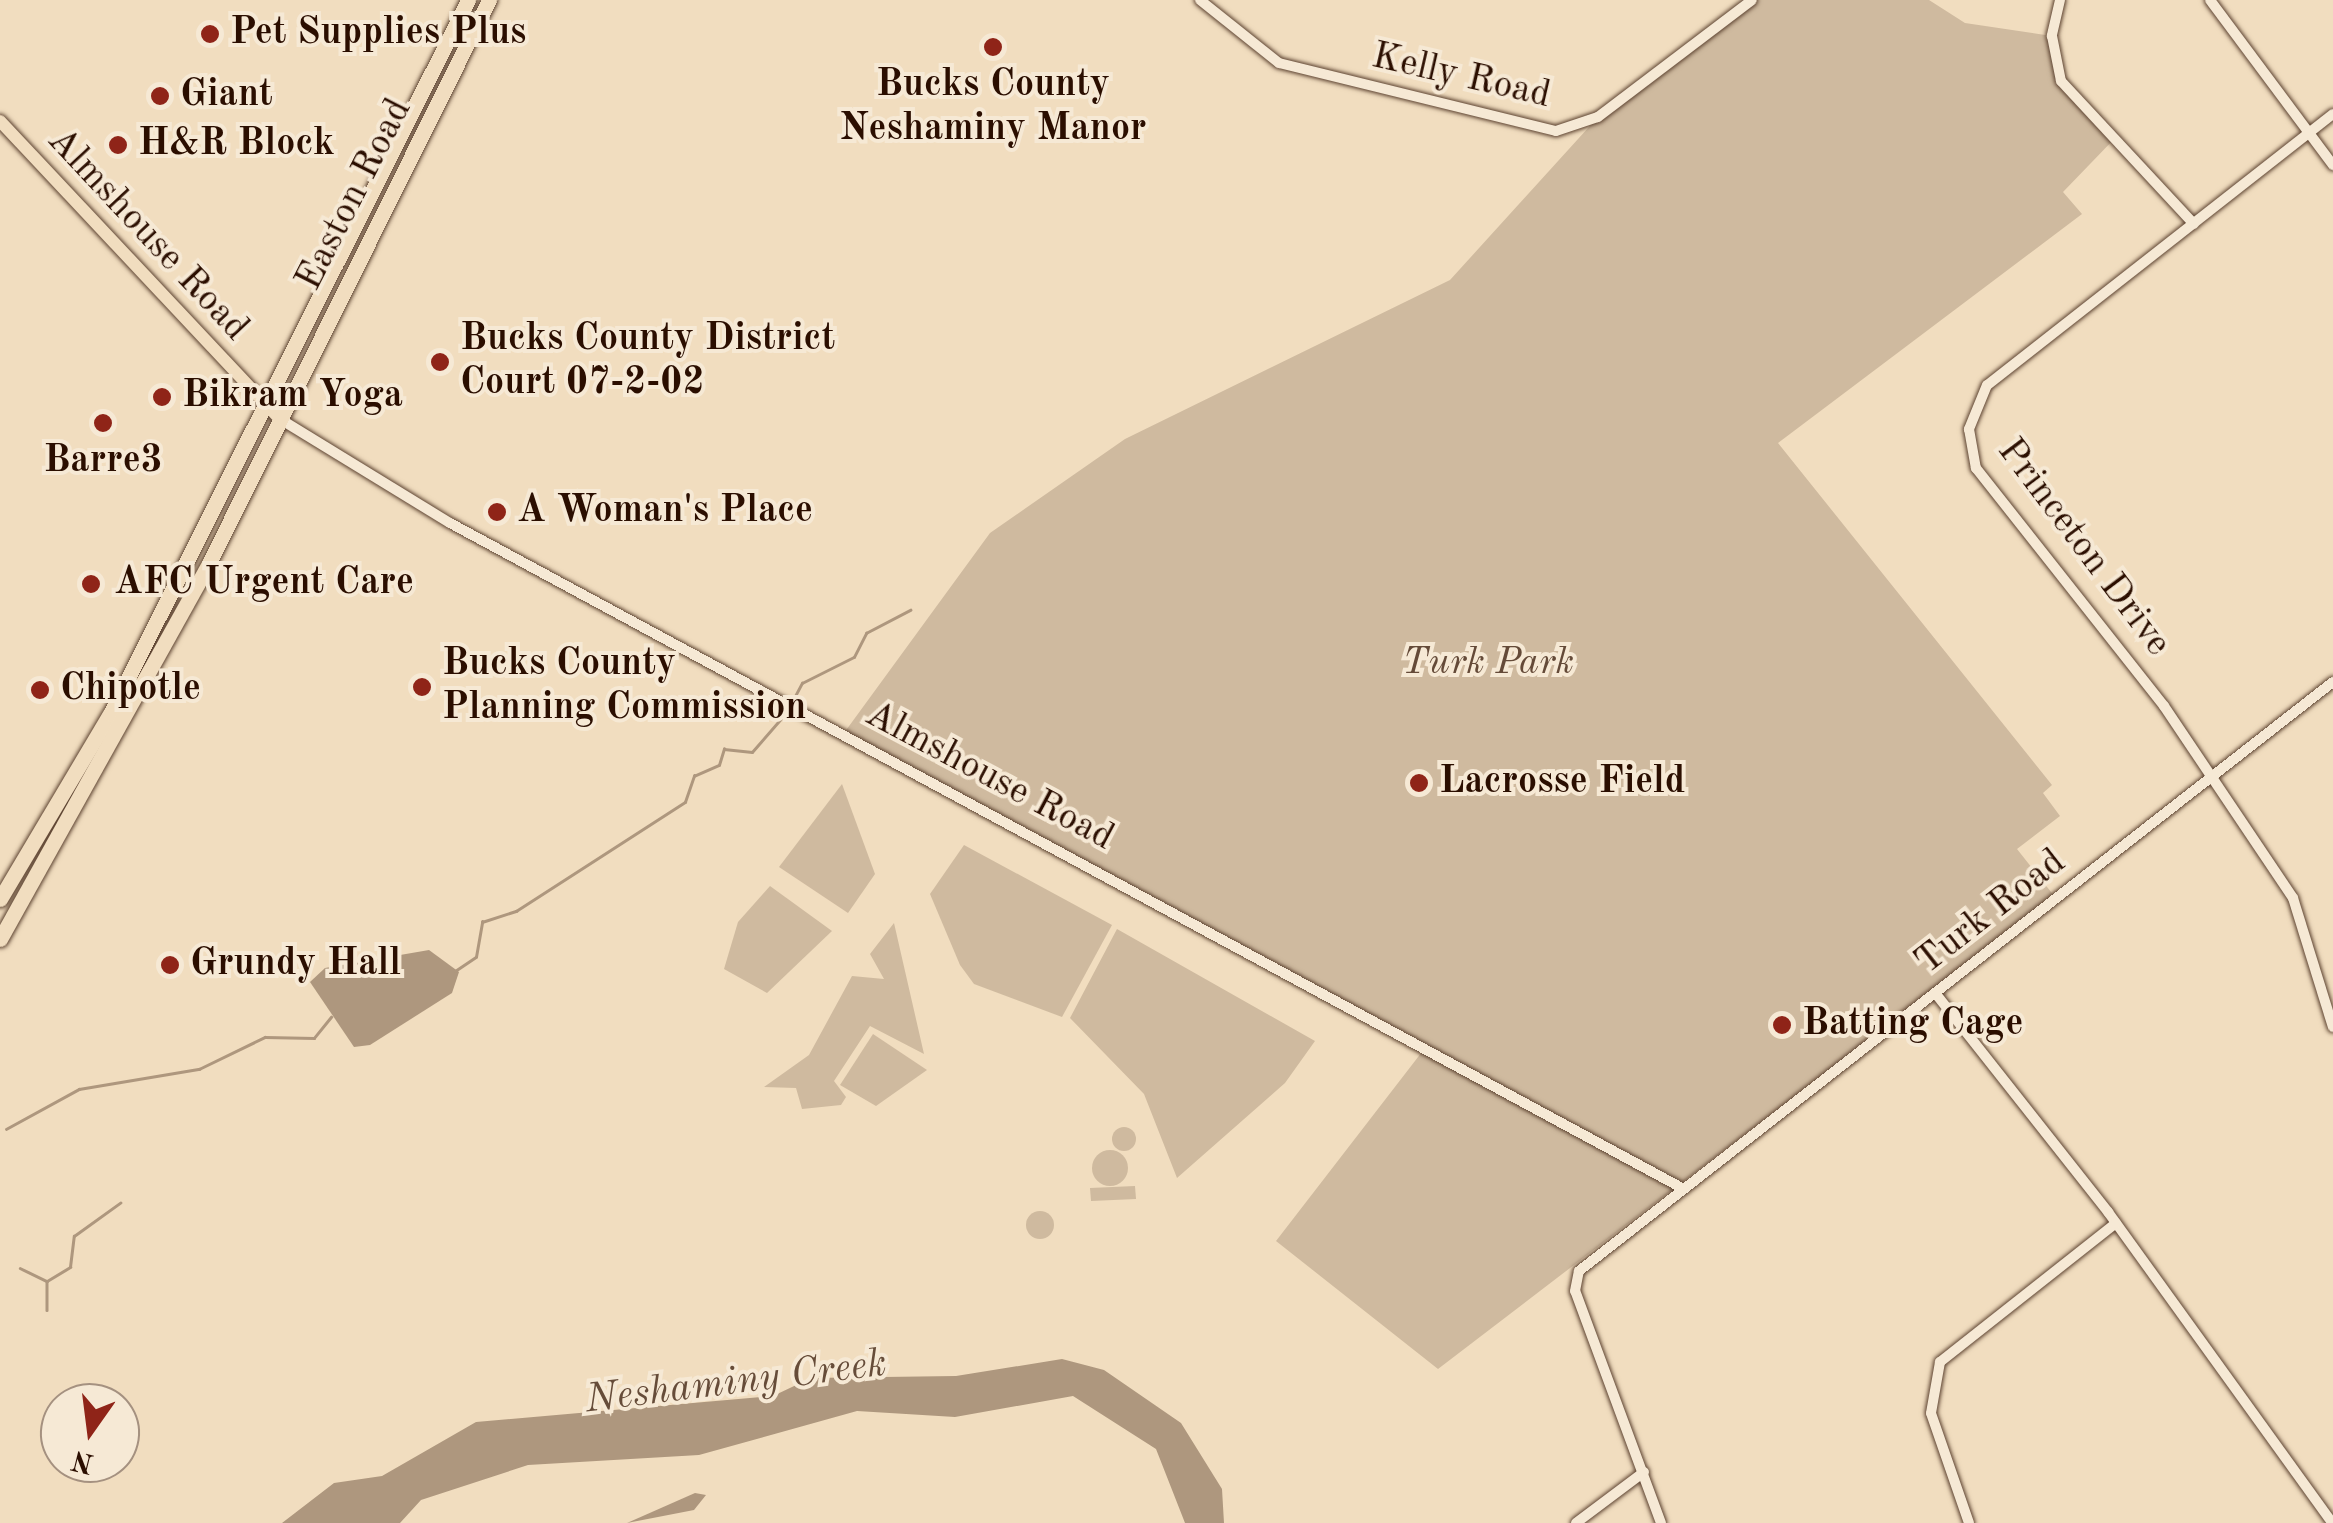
<!DOCTYPE html>
<style>
body{margin:0}
#map{position:relative;width:2333px;height:1523px;overflow:hidden;background:#f1ddbf;font-family:"Old Standard TT",serif}
div>[style]{position:absolute}
.green>*{inset:0;background:#cfba9f}
.round{border-radius:50%}
.water>*{inset:0;background:#ae977e}
.stream>*{height:2.5px;margin:-1.25px;padding:0 1.25px;transform-origin:1.25px;border-radius:1.25px;background:#ae977e}
.roads{filter:drop-shadow(0 0 2px #5c4230) drop-shadow(0 0 2px #5c4230)}
.minor>*{height:10px;margin:-5px;padding:0 5px;transform-origin:5px;border-radius:5px;background:#f6e9d5}
.major>*{height:12px;margin:-6px;padding:0 6px;transform-origin:6px;border-radius:6px;background:#f1ddbf}
.highway>*{height:15px;margin:-7.5px;padding:0 7.5px;transform-origin:7.5px;border-radius:7.5px;background:#f1ddbf}
.dots>*{width:28px;height:28px;translate:-50% -50%;box-sizing:border-box;border:5px solid #f6e9d5;border-radius:50%}
span{translate:-50% -50%;white-space:nowrap;text-align:center;line-height:1.15;-webkit-text-stroke:8px #f6e9d5;paint-order:stroke}
.poi-label{font-size:38px;color:#2b0e00;font-weight:700}
.left{translate:0 -50%;text-align:left}
.street-label{font-size:38px;color:#2b0e00}
.park-label{font-size:38px;color:#644a38;font-style:italic}
.water-label{font-size:40px;color:#664c39;font-style:italic}
.north{position:absolute;left:40px;top:1383px;width:100px;height:100px;box-sizing:border-box;background:#f6e9d5;border:2px solid #a59180;border-radius:50%;rotate:194deg;font-size:28px;font-weight:700;line-height:40px;text-align:center;color:#2b0e00}
.north::after{content:'';display:block;margin:auto;width:35px;height:45px;background:#8f2418;clip-path:polygon(50% 0,100% 100%,50% 72%,0 100%)}
</style>
<div id="map">
<div class="green">
<i style="clip-path:polygon(1752px 0,1929px 0,1965px 23px,2052px 36px,2061px 81px,2118px 135px,2063px 192px,2082px 214px,1778px 443px,2052px 785px,2043px 793px,2060px 816px,2017px 849px,2055px 897px,1438px 1369px,1276px 1241px,1425px 1048px,844px 733px,990px 533px,1125px 439px,1450px 280px,1598px 117px)"></i>
<i style="clip-path:polygon(842px 784px,875px 874px,848px 913px,779px 867px)"></i>
<i style="clip-path:polygon(964px 845px,1112px 925px,1062px 1017px,974px 984px,960px 965px,930px 894px)"></i>
<i style="clip-path:polygon(770px 886px,832px 931px,767px 993px,724px 969px,738px 922px)"></i>
<i style="clip-path:polygon(894px 923px,924px 1054px,870px 1026px,834px 1081px,846px 1097px,841px 1105px,802px 1109px,796px 1088px,764px 1087px,809px 1055px,852px 976px,884px 979px,870px 954px)"></i>
<i style="clip-path:polygon(1117px 929px,1315px 1041px,1285px 1083px,1177px 1178px,1144px 1094px,1070px 1018px)"></i>
<i style="clip-path:polygon(873px 1034px,927px 1070px,876px 1106px,840px 1085px)"></i>
<i class="round" style="left:1112px;top:1127px;width:24px;height:24px"></i>
<i class="round" style="left:1092px;top:1150px;width:36px;height:36px"></i>
<i style="clip-path:polygon(1135px 1186px,1136px 1199px,1091px 1201px,1090px 1188px)"></i>
<i class="round" style="left:1026px;top:1211px;width:28px;height:28px"></i>
</div>
<div class="water">
<i style="clip-path:polygon(429px 950px,459px 972px,452px 993px,370px 1045px,354px 1047px,310px 982px,325px 968px)"></i>
<i style="clip-path:polygon(1062px 1359px,1104px 1370px,1181px 1423px,1222px 1489px,1224px 1523px,1185px 1523px,1156px 1449px,1073px 1396px,955px 1417px,857px 1411px,699px 1455px,528px 1465px,421px 1500px,400px 1523px,282px 1523px,334px 1483px,382px 1476px,476px 1422px,773px 1396px,811px 1378px,956px 1376px)"></i>
<i style="clip-path:polygon(695px 1493px,706px 1495px,694px 1510px,627px 1523px)"></i>
</div>
<div class="stream">
<i style="left:794px;top:698px;width:17px;rotate:-62deg"></i>
<i style="left:802px;top:683px;width:58px;rotate:-26.6deg"></i>
<i style="left:854px;top:657px;width:27px;rotate:-63deg"></i>
<i style="left:866px;top:633px;width:50px;rotate:-27.6deg"></i>
<i style="left:455px;top:971px;width:25px;rotate:-34deg"></i>
<i style="left:476px;top:957px;width:36px;rotate:-80deg"></i>
<i style="left:482px;top:922px;width:36px;rotate:-18deg"></i>
<i style="left:516px;top:911px;width:201px;rotate:-32.8deg"></i>
<i style="left:685px;top:802px;width:28px;rotate:-71deg"></i>
<i style="left:694px;top:776px;width:27px;rotate:-24deg"></i>
<i style="left:719px;top:765px;width:17px;rotate:-73deg"></i>
<i style="left:724px;top:749px;width:28px;rotate:6deg"></i>
<i style="left:752px;top:752px;width:52px;rotate:-48.9deg"></i>
<i style="left:6px;top:1129px;width:83px;rotate:-28.7deg"></i>
<i style="left:79px;top:1089px;width:122px;rotate:-9.5deg"></i>
<i style="left:199px;top:1069px;width:73px;rotate:-25.9deg"></i>
<i style="left:265px;top:1037px;width:49px;rotate:1.2deg"></i>
<i style="left:314px;top:1038px;width:27px;rotate:-51deg"></i>
<i style="left:20px;top:1268px;width:30px;rotate:26deg"></i>
<i style="left:47px;top:1281px;width:29px;rotate:90deg"></i>
<i style="left:47px;top:1281px;width:27px;rotate:-31deg"></i>
<i style="left:70px;top:1267px;width:31px;rotate:-83deg"></i>
<i style="left:74px;top:1236px;width:57px;rotate:-35.7deg"></i>
</div>
<div class="roads">
<div class="minor">
<i style="left:1200px;top:0;width:101px;rotate:38.6deg"></i>
<i style="left:1279px;top:63px;width:285px;rotate:13.8deg"></i>
<i style="left:1556px;top:131px;width:44px;rotate:-18.4deg"></i>
<i style="left:1598px;top:117px;width:193px;rotate:-37.2deg"></i>
<i style="left:2060px;top:0;width:37px;rotate:103deg"></i>
<i style="left:2052px;top:36px;width:46px;rotate:78.7deg"></i>
<i style="left:2061px;top:81px;width:195px;rotate:47.1deg"></i>
<i style="left:2210px;top:0;width:206px;rotate:53.3deg"></i>
<i style="left:2333px;top:114px;width:439px;rotate:141.9deg"></i>
<i style="left:1987px;top:385px;width:48px;rotate:112.2deg"></i>
<i style="left:1969px;top:429px;width:40px;rotate:80deg"></i>
<i style="left:1976px;top:468px;width:303px;rotate:51.7deg"></i>
<i style="left:2164px;top:706px;width:231px;rotate:56.1deg"></i>
<i style="left:2293px;top:898px;width:135px;rotate:72.8deg"></i>
<i style="left:280px;top:419px;width:199px;rotate:31.5deg"></i>
<i style="left:450px;top:523px;width:1398px;rotate:28.36deg"></i>
<i style="left:1936px;top:994px;width:278px;rotate:51.7deg"></i>
<i style="left:2108px;top:1212px;width:383px;rotate:54.2deg"></i>
<i style="left:1576px;top:1523px;width:85px;rotate:-36.9deg"></i>
<i style="left:1661px;top:1523px;width:247px;rotate:-110.3deg"></i>
<i style="left:1575px;top:1291px;width:20px;rotate:-79deg"></i>
<i style="left:1579px;top:1271px;width:957px;rotate:-38deg"></i>
<i style="left:1969px;top:1523px;width:116px;rotate:-109.1deg"></i>
<i style="left:1931px;top:1413px;width:52px;rotate:-80deg"></i>
<i style="left:1940px;top:1362px;width:224px;rotate:-38.3deg"></i>
</div>
<div class="major">
<i style="left:0;top:121px;width:409px;rotate:46.8deg"></i>
</div>
<div class="highway">
<i style="left:0;top:899px;width:215px;rotate:-59.3deg"></i>
<i style="left:110px;top:714px;width:799px;rotate:-63.37deg"></i>
<i style="left:0;top:939px;width:432px;rotate:-60.9deg"></i>
<i style="left:210px;top:561px;width:627px;rotate:-63.56deg"></i>
</div>
</div>
<div class="dots">
<i style="left:210px;top:34px;background:#8f2418"></i>
<i style="left:993px;top:47px;background:#8f2418"></i>
<i style="left:160px;top:96px;background:#8f2418"></i>
<i style="left:118px;top:145px;background:#8f2418"></i>
<i style="left:440px;top:362px;background:#8f2418"></i>
<i style="left:162px;top:397px;background:#8f2418"></i>
<i style="left:103px;top:423px;background:#8f2418"></i>
<i style="left:497px;top:512px;background:#8f2418"></i>
<i style="left:91px;top:584px;background:#8f2418"></i>
<i style="left:422px;top:687px;background:#8f2418"></i>
<i style="left:40px;top:690px;background:#8f2418"></i>
<i style="left:1419px;top:783px;background:#8f2418"></i>
<i style="left:170px;top:965px;background:#8f2418"></i>
<i style="left:1782px;top:1025px;background:#8f2418"></i>
</div>
<div class="poi-label">
<span class="left" style="left:230px;top:34px">Pet Supplies Plus</span>
<span style="left:993px;top:108px">Bucks County<br>Neshaminy Manor</span>
<span class="left" style="left:180px;top:96px">Giant</span>
<span class="left" style="left:138px;top:145px">H&amp;R Block</span>
<span class="left" style="left:460px;top:362px">Bucks County District<br>Court 07-2-02</span>
<span class="left" style="left:182px;top:397px">Bikram Yoga</span>
<span style="left:103px;top:462px">Barre3</span>
<span class="left" style="left:517px;top:512px">A Woman's Place</span>
<span class="left" style="left:114px;top:584px">AFC Urgent Care</span>
<span class="left" style="left:442px;top:687px">Bucks County<br>Planning Commission</span>
<span class="left" style="left:60px;top:690px">Chipotle</span>
<span class="left" style="left:1439px;top:783px">Lacrosse Field</span>
<span class="left" style="left:190px;top:965px">Grundy Hall</span>
<span class="left" style="left:1802px;top:1025px">Batting Cage</span>
</div>
<div class="street-label">
<span style="left:1461px;top:77px;rotate:13deg">Kelly Road</span>
<span style="left:355px;top:195px;rotate:-63deg">Easton Road</span>
<span style="left:147px;top:235px;rotate:47deg">Almshouse Road</span>
<span style="left:2083px;top:548px;rotate:53deg">Princeton Drive</span>
<span style="left:989px;top:777px;rotate:28deg">Almshouse Road</span>
<span style="left:1991px;top:913px;rotate:-38deg">Turk Road</span>
</div>
<div class="park-label">
<span style="left:1488px;top:664px">Turk Park</span>
</div>
<div class="water-label">
<span style="left:736px;top:1383px;rotate:-7deg">Neshaminy Creek</span>
</div>
<div class="north">N</div>
</div>
